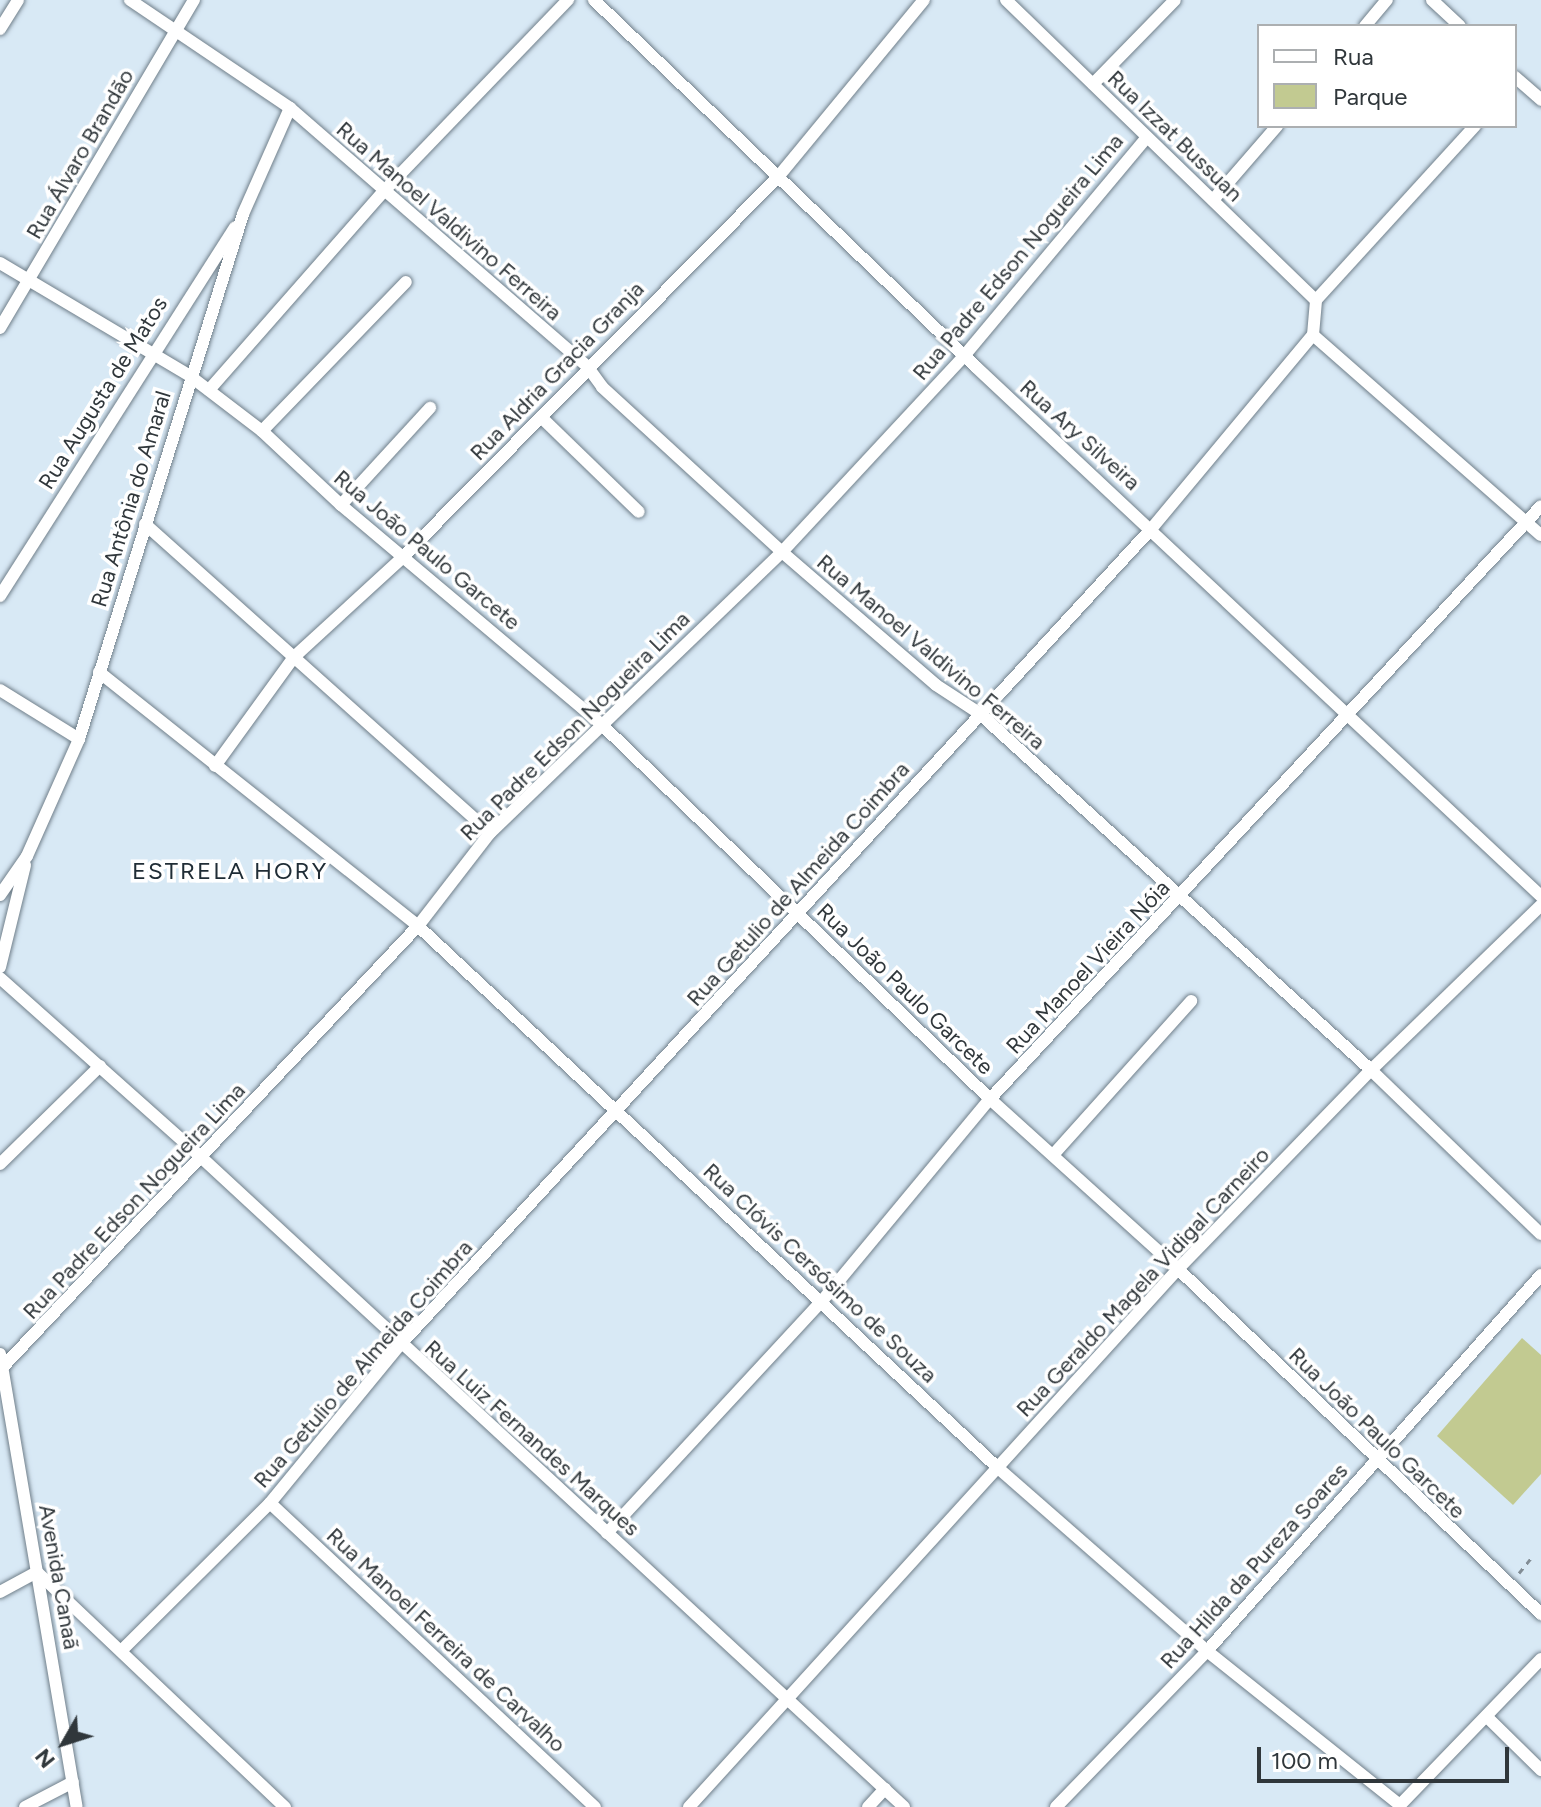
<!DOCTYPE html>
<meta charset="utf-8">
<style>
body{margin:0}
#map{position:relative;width:1541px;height:1807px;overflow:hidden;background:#d8e9f5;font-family:Figtree,sans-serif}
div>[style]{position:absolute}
.green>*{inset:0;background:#c2ca91}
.path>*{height:3px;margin-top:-1.5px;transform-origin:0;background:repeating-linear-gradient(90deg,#828d95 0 6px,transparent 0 12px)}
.roads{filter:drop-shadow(0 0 2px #707f8a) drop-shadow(0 0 2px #707f8a)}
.minor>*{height:12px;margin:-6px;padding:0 6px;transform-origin:6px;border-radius:6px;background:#fff}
span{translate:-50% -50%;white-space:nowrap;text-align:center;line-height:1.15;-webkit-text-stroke:7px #fff;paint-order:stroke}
.street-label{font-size:22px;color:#30373b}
.neighbourhood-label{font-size:24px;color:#202d36;letter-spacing:2px}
.legend{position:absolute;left:1257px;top:24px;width:260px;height:104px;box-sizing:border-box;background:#fff;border:2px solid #acafb1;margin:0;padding:10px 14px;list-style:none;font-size:24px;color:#30373b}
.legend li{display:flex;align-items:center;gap:16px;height:40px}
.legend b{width:40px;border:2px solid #acafb1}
.north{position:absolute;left:24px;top:1703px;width:80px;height:80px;-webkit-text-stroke:6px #fff;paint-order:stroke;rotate:231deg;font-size:22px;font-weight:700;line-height:32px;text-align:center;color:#30373b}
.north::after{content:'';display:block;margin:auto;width:28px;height:36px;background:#30373b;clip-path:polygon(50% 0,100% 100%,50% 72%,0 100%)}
.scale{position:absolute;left:1257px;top:1747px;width:252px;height:36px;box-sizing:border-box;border:4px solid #30373b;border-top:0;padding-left:10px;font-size:24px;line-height:28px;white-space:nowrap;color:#30373b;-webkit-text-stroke:6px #fff;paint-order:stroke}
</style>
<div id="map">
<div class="green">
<i style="clip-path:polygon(1522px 1338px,1541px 1355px,1541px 1474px,1513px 1505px,1437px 1436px)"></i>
</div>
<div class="path">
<i style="left:1519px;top:1573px;width:21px;rotate:-51deg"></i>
</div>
<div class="roads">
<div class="minor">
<i style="left:130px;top:0;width:193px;rotate:34deg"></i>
<i style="left:290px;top:108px;width:393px;rotate:41deg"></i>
<i style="left:587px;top:366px;width:26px;rotate:54deg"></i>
<i style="left:602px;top:387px;width:244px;rotate:42.5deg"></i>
<i style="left:782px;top:552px;width:203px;rotate:40.8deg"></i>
<i style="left:936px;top:685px;width:51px;rotate:33.1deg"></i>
<i style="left:979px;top:713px;width:530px;rotate:42.32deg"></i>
<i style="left:1371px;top:1070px;width:236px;rotate:44deg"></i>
<i style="left:594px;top:0;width:530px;rotate:43.85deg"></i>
<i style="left:976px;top:367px;width:774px;rotate:43.12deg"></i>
<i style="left:1006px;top:0;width:431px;rotate:44.1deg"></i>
<i style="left:1432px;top:0;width:38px;rotate:43deg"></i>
<i style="left:1365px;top:26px;width:34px;rotate:-50deg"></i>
<i style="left:0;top:29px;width:34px;rotate:-58deg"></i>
<i style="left:1515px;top:77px;width:35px;rotate:41deg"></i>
<i style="left:1093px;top:84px;width:117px;rotate:-45.7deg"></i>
<i style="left:1213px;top:200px;width:98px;rotate:-49.1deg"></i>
<i style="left:0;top:263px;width:221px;rotate:30.7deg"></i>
<i style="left:190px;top:376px;width:91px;rotate:37.4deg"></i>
<i style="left:262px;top:431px;width:108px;rotate:43.1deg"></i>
<i style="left:341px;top:505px;width:340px;rotate:40.1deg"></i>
<i style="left:601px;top:724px;width:540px;rotate:43.95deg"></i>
<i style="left:990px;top:1099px;width:253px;rotate:42.1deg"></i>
<i style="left:1178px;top:1269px;width:501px;rotate:43.54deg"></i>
<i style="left:0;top:328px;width:381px;rotate:-59.4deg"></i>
<i style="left:1313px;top:335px;width:303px;rotate:41.3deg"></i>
<i style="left:209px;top:390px;width:264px;rotate:-48.7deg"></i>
<i style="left:383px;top:192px;width:267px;rotate:-46.1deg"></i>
<i style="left:541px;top:417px;width:136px;rotate:44.1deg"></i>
<i style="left:262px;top:431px;width:207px;rotate:-46deg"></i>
<i style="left:341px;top:505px;width:132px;rotate:-47.5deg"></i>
<i style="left:145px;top:524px;width:463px;rotate:41.8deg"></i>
<i style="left:0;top:596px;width:437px;rotate:-57.5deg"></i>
<i style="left:99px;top:672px;width:408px;rotate:38.5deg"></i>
<i style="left:418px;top:926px;width:794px;rotate:43.06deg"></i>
<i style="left:998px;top:1468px;width:278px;rotate:41.2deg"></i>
<i style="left:1207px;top:1651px;width:247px;rotate:38.6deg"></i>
<i style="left:1400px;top:1805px;width:203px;rotate:-46deg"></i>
<i style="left:0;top:690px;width:93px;rotate:31.8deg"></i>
<i style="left:215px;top:766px;width:135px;rotate:-54.1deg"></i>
<i style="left:294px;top:657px;width:148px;rotate:-42.5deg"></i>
<i style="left:403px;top:557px;width:534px;rotate:-45.38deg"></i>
<i style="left:778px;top:177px;width:229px;rotate:-50.5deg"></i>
<i style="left:0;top:895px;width:47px;rotate:-55.3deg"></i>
<i style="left:27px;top:856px;width:128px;rotate:-66deg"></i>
<i style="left:79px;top:739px;width:550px;rotate:-72.65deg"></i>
<i style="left:243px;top:214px;width:116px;rotate:-66.1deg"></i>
<i style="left:0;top:967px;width:105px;rotate:-76.2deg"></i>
<i style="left:0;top:978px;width:271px;rotate:41.7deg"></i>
<i style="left:202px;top:1158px;width:956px;rotate:42.75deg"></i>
<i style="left:1053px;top:1155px;width:207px;rotate:-48.1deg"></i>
<i style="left:0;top:1164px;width:140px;rotate:-44.4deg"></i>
<i style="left:0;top:1354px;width:459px;rotate:80.4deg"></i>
<i style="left:0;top:1370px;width:610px;rotate:-46.73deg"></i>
<i style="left:418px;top:926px;width:118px;rotate:-52.3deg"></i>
<i style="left:490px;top:833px;width:405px;rotate:-43.9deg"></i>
<i style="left:782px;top:552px;width:267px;rotate:-47.1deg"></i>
<i style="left:964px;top:356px;width:284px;rotate:-50.1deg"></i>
<i style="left:270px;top:1503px;width:445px;rotate:43.1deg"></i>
<i style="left:607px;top:1533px;width:316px;rotate:-47.2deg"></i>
<i style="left:822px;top:1301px;width:263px;rotate:-50.3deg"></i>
<i style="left:990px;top:1099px;width:809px;rotate:-47.1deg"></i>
<i style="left:0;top:1592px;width:42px;rotate:-28.4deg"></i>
<i style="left:37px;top:1572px;width:342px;rotate:43.5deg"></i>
<i style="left:121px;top:1651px;width:210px;rotate:-44.8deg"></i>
<i style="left:270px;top:1503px;width:205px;rotate:-50.6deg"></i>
<i style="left:400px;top:1345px;width:1110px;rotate:-47.37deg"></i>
<i style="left:1152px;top:528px;width:251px;rotate:-50.2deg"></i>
<i style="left:1313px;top:335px;width:35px;rotate:-85deg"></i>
<i style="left:1316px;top:300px;width:236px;rotate:-47.6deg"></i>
<i style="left:1487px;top:1717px;width:76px;rotate:44.5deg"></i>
<i style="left:25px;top:1807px;width:54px;rotate:-27.5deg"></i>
<i style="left:689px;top:1807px;width:727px;rotate:-47.73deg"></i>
<i style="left:1178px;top:1269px;width:277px;rotate:-45.9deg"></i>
<i style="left:1371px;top:1070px;width:237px;rotate:-44.1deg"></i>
<i style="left:868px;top:1807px;width:25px;rotate:-47deg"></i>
<i style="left:1056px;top:1807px;width:217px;rotate:-45.9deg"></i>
<i style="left:1207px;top:1651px;width:503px;rotate:-48.39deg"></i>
</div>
</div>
<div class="street-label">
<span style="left:1175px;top:136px;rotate:44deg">Rua Izzat Bussuan</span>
<span style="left:80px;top:154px;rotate:-60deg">Rua Álvaro Brandão</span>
<span style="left:449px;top:221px;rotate:41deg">Rua Manoel Valdivino Ferreira</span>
<span style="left:1018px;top:257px;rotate:-50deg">Rua Padre Edson Nogueira Lima</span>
<span style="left:557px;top:371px;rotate:-46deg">Rua Aldria Gracia Granja</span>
<span style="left:103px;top:393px;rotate:-58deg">Rua Augusta de Matos</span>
<span style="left:1080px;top:435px;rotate:42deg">Rua Ary Silveira</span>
<span style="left:131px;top:499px;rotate:-73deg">Rua Antônia do Amaral</span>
<span style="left:427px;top:550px;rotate:40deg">Rua João Paulo Garcete</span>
<span style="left:931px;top:652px;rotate:40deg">Rua Manoel Valdivino Ferreira</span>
<span style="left:575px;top:726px;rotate:-45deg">Rua Padre Edson Nogueira Lima</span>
<span style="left:798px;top:884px;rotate:-48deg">Rua Getulio de Almeida Coimbra</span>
<span style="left:1088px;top:967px;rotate:-47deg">Rua Manoel Vieira Nóia</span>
<span style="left:905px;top:989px;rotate:44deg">Rua João Paulo Garcete</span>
<span style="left:134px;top:1201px;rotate:-47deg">Rua Padre Edson Nogueira Lima</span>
<span style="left:820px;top:1273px;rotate:43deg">Rua Clóvis Cersósimo de Souza</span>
<span style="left:1143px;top:1282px;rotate:-47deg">Rua Geraldo Magela Vidigal Carneiro</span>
<span style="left:363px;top:1364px;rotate:-49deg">Rua Getulio de Almeida Coimbra</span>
<span style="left:1377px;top:1433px;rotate:44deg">Rua João Paulo Garcete</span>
<span style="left:532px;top:1438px;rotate:42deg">Rua Luiz Fernandes Marques</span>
<span style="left:1254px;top:1566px;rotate:-48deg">Rua Hilda da Pureza Soares</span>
<span style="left:59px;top:1577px;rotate:80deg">Avenida Canaã</span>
<span style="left:446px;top:1640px;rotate:43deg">Rua Manoel Ferreira de Carvalho</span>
</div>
<div class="neighbourhood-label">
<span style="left:230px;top:871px">ESTRELA HORY</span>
</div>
<ul class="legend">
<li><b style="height:10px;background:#fff"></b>Rua</li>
<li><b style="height:22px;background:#c2ca91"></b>Parque</li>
</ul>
<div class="north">N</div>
<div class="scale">100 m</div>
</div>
